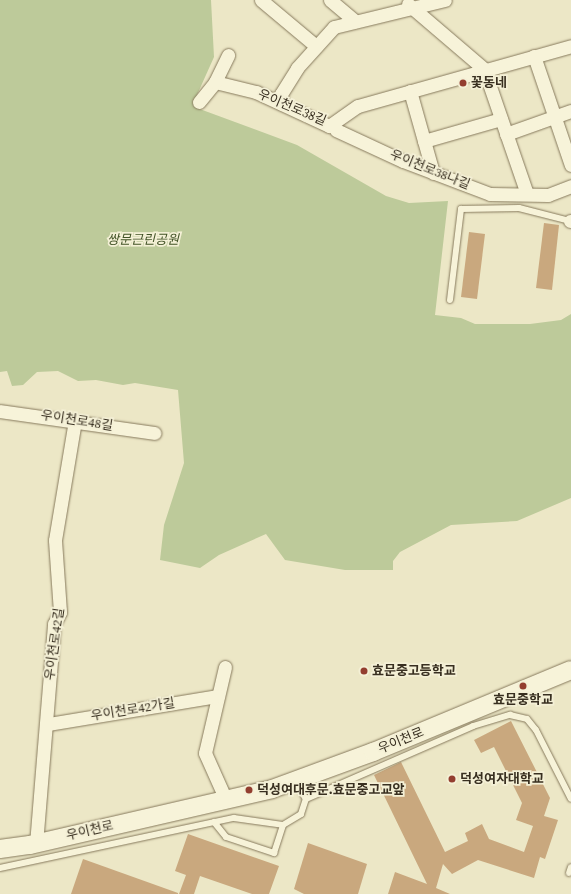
<!DOCTYPE html>
<meta charset="utf-8">
<style>
body{margin:0}
#map{position:relative;width:571px;height:894px;overflow:hidden;background:#ece7c6;font-family:"Source Serif 4","Noto Sans KR",serif}
div>[style]{position:absolute}
.green>*{inset:0;background:#bdca9a}
.building>*{inset:0;background:#c9a87e}
.roads{filter:drop-shadow(0 0 1px #877a5d) drop-shadow(0 0 1px #877a5d)}
.lane>*{height:6px;margin:-3px;padding:0 3px;transform-origin:3px;border-radius:3px;background:#f7f3d9}
.street>*{height:13px;margin:-6.5px;padding:0 6.5px;transform-origin:6.5px;border-radius:6.5px;background:#f7f3d9}
.secondary>*{height:18px;margin:-9px;padding:0 9px;transform-origin:9px;border-radius:9px;background:#f7f3d9}
.dots>*{width:11px;height:11px;translate:-50% -50%;box-sizing:border-box;border:2px solid #f4f0d6;border-radius:50%}
span{translate:-50% -50%;white-space:nowrap;text-align:center;line-height:1.15;-webkit-text-stroke:3.5px #f4f0d6;paint-order:stroke}
.poi-label{font-size:13px;color:#382f20;font-weight:700}
.left{translate:0 -50%;text-align:left}
.street-label{font-size:13px;color:#382f20}
.park-label{font-size:13px;color:#425327;font-style:italic}
</style>
<div id="map">
<div class="green">
<i style="clip-path:polygon(0 0,211px 0,214px 57px,197px 95px,197px 108px,297px 145px,386px 196px,409px 203px,448px 201px,435px 315px,461px 318px,475px 324px,530px 324px,561px 320px,571px 314px,571px 498px,517px 521px,451px 525px,400px 552px,393px 561px,393px 570px,345px 570px,285px 560px,266px 534px,219px 555px,200px 568px,160px 560px,164px 525px,184px 463px,178px 390px,135px 383px,123px 385px,96px 380px,78px 381px,58px 371px,37px 372px,23px 385px,12px 386px,7px 371px,0 372px)"></i>
</div>
<div class="building">
<i style="clip-path:polygon(544px 223px,559px 225px,552px 290px,536px 288px)"></i>
<i style="clip-path:polygon(469px 232px,485px 234px,477px 299px,461px 297px)"></i>
<i style="clip-path:polygon(511px 721px,550px 798px,544px 816px,558px 820px,545px 859px,540px 857px,534px 878px,478px 860px,452px 874px,443px 864px,436px 888px,450px 894px,388px 894px,395px 872px,427px 884px,374px 775px,401px 762px,445px 852px,468px 841px,465px 833px,482px 824px,489px 839px,524px 852px,533px 826px,516px 820px,522px 803px,494px 747px,481px 753px,474px 740px)"></i>
<i style="clip-path:polygon(188px 834px,279px 866px,269px 894px,252px 894px,200px 876px,194px 894px,179px 894px,186px 875px,175px 871px)"></i>
<i style="clip-path:polygon(308px 843px,367px 864px,358px 894px,304px 894px,294px 889px)"></i>
<i style="clip-path:polygon(83px 859px,178px 893px,178px 894px,71px 894px)"></i>
</div>
<div class="roads">
<div class="lane">
<i style="left:450px;top:300px;width:92px;rotate:-83.1deg"></i>
<i style="left:461px;top:209px;width:58px;rotate:-1deg"></i>
<i style="left:519px;top:208px;width:53px;rotate:14.3deg"></i>
<i style="left:295px;top:782px;width:20px;rotate:57deg"></i>
<i style="left:306px;top:799px;width:182px;rotate:-23.6deg"></i>
<i style="left:473px;top:726px;width:39px;rotate:-17deg"></i>
<i style="left:510px;top:715px;width:17px;rotate:13deg"></i>
<i style="left:527px;top:719px;width:14px;rotate:51deg"></i>
<i style="left:536px;top:730px;width:77px;rotate:63.1deg"></i>
<i style="left:214px;top:822px;width:19px;rotate:51deg"></i>
<i style="left:226px;top:837px;width:51px;rotate:18.4deg"></i>
<i style="left:274px;top:853px;width:29px;rotate:-72deg"></i>
<i style="left:0;top:868px;width:239px;rotate:-12.1deg"></i>
<i style="left:234px;top:818px;width:49px;rotate:8.1deg"></i>
<i style="left:283px;top:825px;width:21px;rotate:-31deg"></i>
<i style="left:301px;top:814px;width:16px;rotate:-72deg"></i>
<i style="left:569px;top:873px;width:6px;rotate:-72deg"></i>
</div>
<div class="street">
<i style="left:261px;top:0;width:72px;rotate:39.9deg"></i>
<i style="left:330px;top:0;width:33px;rotate:40deg"></i>
<i style="left:408px;top:4px;width:100px;rotate:40.5deg"></i>
<i style="left:534px;top:56px;width:115px;rotate:71.3deg"></i>
<i style="left:484px;top:69px;width:132px;rotate:71deg"></i>
<i style="left:215px;top:82px;width:42px;rotate:13.7deg"></i>
<i style="left:256px;top:92px;width:81px;rotate:25deg"></i>
<i style="left:329px;top:126px;width:35px;rotate:-35deg"></i>
<i style="left:358px;top:106px;width:221px;rotate:-15.7deg"></i>
<i style="left:410px;top:91px;width:85px;rotate:74.3deg"></i>
<i style="left:199px;top:102px;width:26px;rotate:-51deg"></i>
<i style="left:215px;top:82px;width:30px;rotate:-64deg"></i>
<i style="left:282px;top:104px;width:10px;rotate:-96deg"></i>
<i style="left:281px;top:94px;width:31px;rotate:-58deg"></i>
<i style="left:297px;top:68px;width:55px;rotate:-47.9deg"></i>
<i style="left:334px;top:27px;width:114px;rotate:-13.7deg"></i>
<i style="left:336px;top:130px;width:74px;rotate:24.8deg"></i>
<i style="left:403px;top:161px;width:93px;rotate:20.8deg"></i>
<i style="left:490px;top:194px;width:58px;rotate:1deg"></i>
<i style="left:548px;top:195px;width:25px;rotate:-21deg"></i>
<i style="left:506px;top:134px;width:69px;rotate:-19.5deg"></i>
<i style="left:424px;top:141px;width:80px;rotate:-15.9deg"></i>
<i style="left:570px;top:221px;width:1px"></i>
<i style="left:0;top:411px;width:156px;rotate:8.1deg"></i>
<i style="left:225px;top:667px;width:88px;rotate:103.1deg"></i>
<i style="left:205px;top:753px;width:51px;rotate:65.9deg"></i>
<i style="left:48px;top:724px;width:172px;rotate:-9.4deg"></i>
<i style="left:36px;top:844px;width:221px;rotate:-85.3deg"></i>
<i style="left:54px;top:624px;width:13px;rotate:-63deg"></i>
<i style="left:60px;top:612px;width:72px;rotate:-94deg"></i>
<i style="left:55px;top:540px;width:121px;rotate:-80.5deg"></i>
</div>
<div class="secondary">
<i style="left:0;top:849px;width:30px;rotate:-8deg"></i>
<i style="left:30px;top:845px;width:248px;rotate:-13deg"></i>
<i style="left:272px;top:789px;width:108px;rotate:-20.1deg"></i>
<i style="left:373px;top:752px;width:214px;rotate:-22.5deg"></i>
</div>
</div>
<div class="dots">
<i style="left:463px;top:83px;background:#933e2f"></i>
<i style="left:364px;top:671px;background:#933e2f"></i>
<i style="left:523px;top:686px;background:#933e2f"></i>
<i style="left:452px;top:779px;background:#933e2f"></i>
<i style="left:249px;top:790px;background:#933e2f"></i>
</div>
<div class="poi-label">
<span class="left" style="left:471px;top:83px">꽃동네</span>
<span class="left" style="left:372px;top:671px">효문중고등학교</span>
<span style="left:523px;top:700px">효문중학교</span>
<span class="left" style="left:460px;top:779px">덕성여자대학교</span>
<span class="left" style="left:257px;top:790px">덕성여대후문.효문중고교앞</span>
</div>
<div class="street-label">
<span style="left:292px;top:108px;rotate:23deg">우이천로38길</span>
<span style="left:430px;top:170px;rotate:22deg">우이천로38나길</span>
<span style="left:77px;top:421px;rotate:9deg">우이천로48길</span>
<span style="left:55px;top:644px;rotate:-82deg">우이천로42길</span>
<span style="left:133px;top:710px;rotate:-9deg">우이천로42가길</span>
<span style="left:401px;top:741px;rotate:-22deg">우이천로</span>
<span style="left:90px;top:831px;rotate:-13deg">우이천로</span>
</div>
<div class="park-label">
<span style="left:143px;top:240px">쌍문근린공원</span>
</div>
</div>
